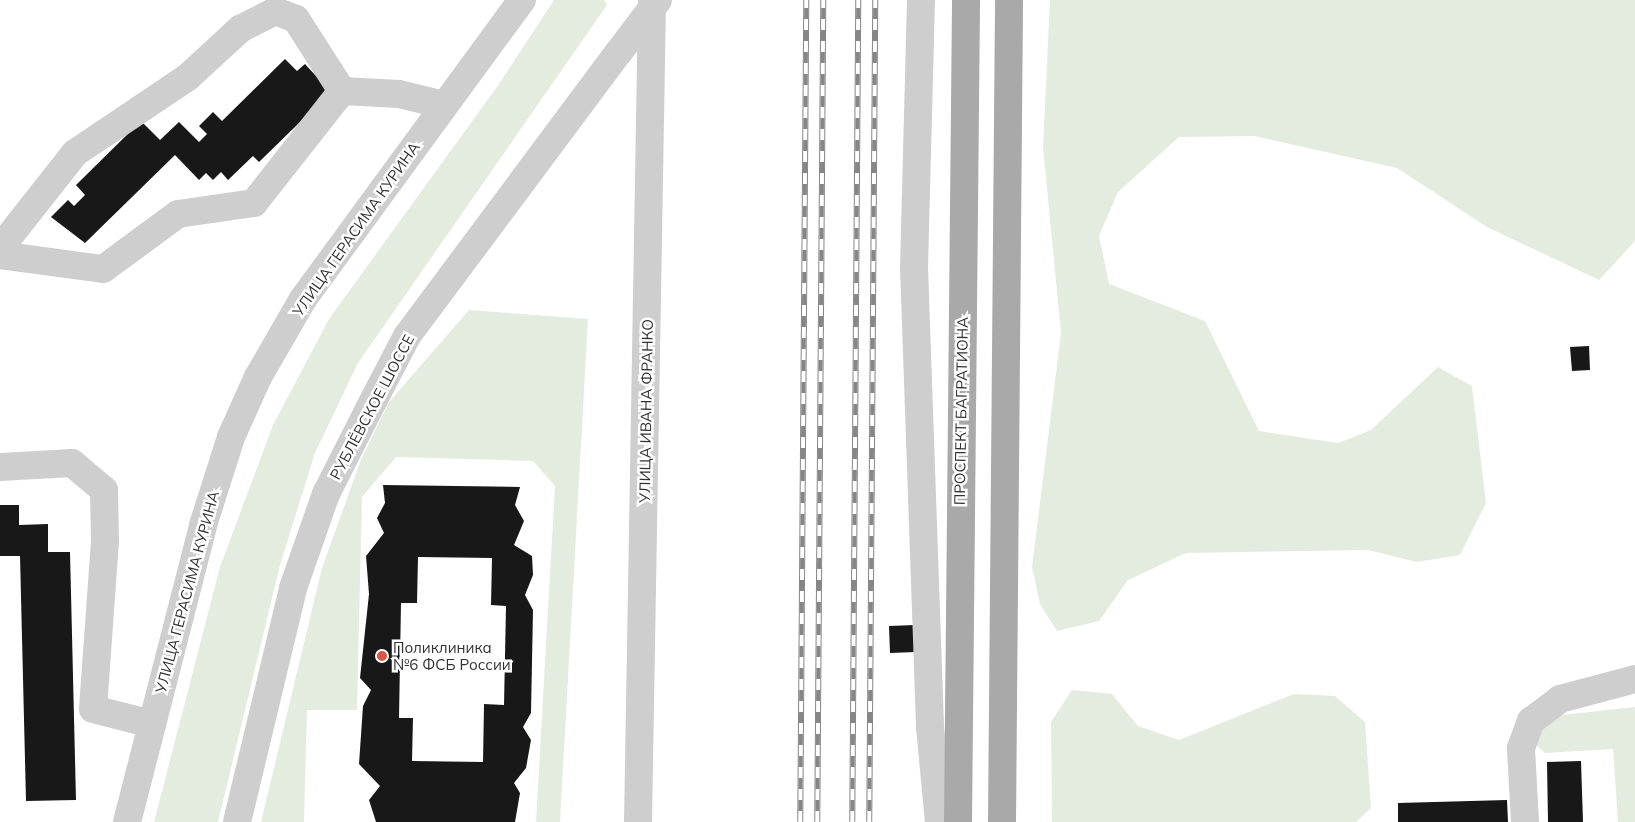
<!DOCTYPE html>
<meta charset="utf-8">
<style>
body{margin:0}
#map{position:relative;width:1635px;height:822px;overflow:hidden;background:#fff;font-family:Mulish,sans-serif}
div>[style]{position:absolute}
.green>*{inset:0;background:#e4ece0}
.building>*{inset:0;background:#181818}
.minor>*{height:28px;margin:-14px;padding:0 14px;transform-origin:14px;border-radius:14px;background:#cecece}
.major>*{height:28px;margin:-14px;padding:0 14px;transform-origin:14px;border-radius:14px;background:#a9a9a9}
.rail>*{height:5.5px;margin-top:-2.75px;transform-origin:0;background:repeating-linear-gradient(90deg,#fff 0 11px,#868686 0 22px);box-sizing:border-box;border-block:1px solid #868686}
.minor-bridge>*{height:28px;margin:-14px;padding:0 14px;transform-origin:14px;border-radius:14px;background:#cecece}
.dots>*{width:14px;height:14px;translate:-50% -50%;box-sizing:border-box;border:2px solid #fff;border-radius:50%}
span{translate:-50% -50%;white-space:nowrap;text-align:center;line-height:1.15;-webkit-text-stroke:5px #fff;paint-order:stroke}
.street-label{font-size:15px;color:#313131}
.poi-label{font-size:15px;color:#313131}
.left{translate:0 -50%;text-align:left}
</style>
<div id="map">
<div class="green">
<i style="clip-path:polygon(554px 0,604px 0,607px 5px,358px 363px,315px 453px,280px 565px,218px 822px,154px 822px,220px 567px,273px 425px,329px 319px,499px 84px)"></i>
<i style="clip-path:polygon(1050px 0,1635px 0,1635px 241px,1599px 280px,1487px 227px,1397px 168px,1254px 136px,1179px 137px,1118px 192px,1099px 236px,1109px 284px,1205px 321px,1259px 431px,1338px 443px,1371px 430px,1438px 367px,1472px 386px,1486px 503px,1460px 555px,1417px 562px,1368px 550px,1186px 553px,1128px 580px,1099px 621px,1057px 631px,1040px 604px,1032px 567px,1061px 333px,1043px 147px)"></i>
<i style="clip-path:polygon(469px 310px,588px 319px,560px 822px,536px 822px,555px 486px,533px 461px,396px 457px,362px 497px,357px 710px,307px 710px,304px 822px,261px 822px,322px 568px,360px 462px,389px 402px)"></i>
<i style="clip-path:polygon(1072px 690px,1112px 694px,1138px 726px,1179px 740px,1294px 694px,1335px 696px,1365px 722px,1371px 808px,1356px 822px,1052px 822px,1051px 722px)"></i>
<i style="clip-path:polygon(1635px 707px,1635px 822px,1618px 822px,1613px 749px,1545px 753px,1534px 743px,1543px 717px)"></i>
</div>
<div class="building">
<i style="clip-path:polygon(285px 59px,297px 71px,305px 64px,316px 76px,338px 85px,259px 162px,253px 156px,228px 180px,221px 172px,213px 180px,206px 173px,199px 180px,175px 155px,85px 243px,51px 217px,68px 200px,74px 206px,85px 195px,76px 185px,141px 121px,160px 140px,179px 122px,199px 142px,207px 134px,199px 126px,213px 112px,222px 121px)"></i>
<i style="clip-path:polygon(1589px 346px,1590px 370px,1572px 371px,1570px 347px)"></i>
<i style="clip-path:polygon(evenodd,383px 485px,520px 487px,515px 505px,524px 521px,514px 545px,532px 556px,533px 575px,525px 595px,533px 610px,531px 713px,523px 727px,531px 740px,526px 768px,514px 783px,520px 793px,515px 822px,376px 822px,369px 800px,380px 786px,359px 764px,363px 706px,371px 690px,360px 678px,369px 594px,366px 556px,384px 533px,377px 518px,385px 503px,383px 485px,418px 557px,492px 558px,491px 605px,506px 606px,504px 705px,484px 704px,483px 762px,412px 761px,413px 718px,399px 718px,401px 603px,417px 603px,418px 557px)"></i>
<i style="clip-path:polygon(0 505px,19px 505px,19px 525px,48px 524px,48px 552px,70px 552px,76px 800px,26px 801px,20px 556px,0 556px)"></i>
<i style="clip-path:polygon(915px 625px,916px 652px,890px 653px,889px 626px)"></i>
<i style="clip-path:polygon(1581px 761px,1583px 822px,1548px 822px,1547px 762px)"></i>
<i style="clip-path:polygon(1507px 800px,1508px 822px,1398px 822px,1398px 803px)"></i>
</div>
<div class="minor">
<i style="left:921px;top:0;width:267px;rotate:91.5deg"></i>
<i style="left:914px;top:267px;width:460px;rotate:88deg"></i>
<i style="left:930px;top:727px;width:95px;rotate:84.6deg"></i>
<i style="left:342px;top:91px;width:57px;rotate:3deg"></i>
<i style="left:399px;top:94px;width:46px;rotate:13.7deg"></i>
<i style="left:0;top:248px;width:121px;rotate:-51.7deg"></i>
<i style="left:75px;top:153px;width:136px;rotate:-33.9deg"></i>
<i style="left:188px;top:77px;width:71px;rotate:-42.7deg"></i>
<i style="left:240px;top:29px;width:39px;rotate:-27deg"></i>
<i style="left:275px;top:11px;width:22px;rotate:21deg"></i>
<i style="left:296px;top:19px;width:85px;rotate:57.4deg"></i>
<i style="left:342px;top:91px;width:142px;rotate:128.2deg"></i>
<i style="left:254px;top:203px;width:77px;rotate:171.8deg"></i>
<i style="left:178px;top:214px;width:93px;rotate:143.7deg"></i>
<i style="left:103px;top:269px;width:104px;rotate:-172.3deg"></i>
<i style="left:0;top:467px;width:72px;rotate:-3.2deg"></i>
<i style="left:72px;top:463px;width:42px;rotate:40.2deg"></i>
<i style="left:104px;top:490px;width:51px;rotate:88.9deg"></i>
<i style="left:105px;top:541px;width:168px;rotate:94.1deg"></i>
<i style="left:93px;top:709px;width:61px;rotate:14.3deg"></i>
<i style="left:127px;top:822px;width:307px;rotate:-75.6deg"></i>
<i style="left:203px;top:525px;width:92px;rotate:-72.3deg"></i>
<i style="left:231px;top:437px;width:66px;rotate:-65.8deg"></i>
<i style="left:258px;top:377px;width:90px;rotate:-60deg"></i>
<i style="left:303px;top:299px;width:371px;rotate:-53.8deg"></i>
<i style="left:237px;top:822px;width:241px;rotate:-76.5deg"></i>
<i style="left:293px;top:588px;width:100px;rotate:-70.7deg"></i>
<i style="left:326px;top:494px;width:95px;rotate:-63.2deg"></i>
<i style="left:369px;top:409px;width:82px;rotate:-62.5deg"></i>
<i style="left:407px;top:336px;width:354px;rotate:-53.3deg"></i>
<i style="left:638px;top:822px;width:822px;rotate:-89.02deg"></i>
<i style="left:1525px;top:822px;width:74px;rotate:-93.1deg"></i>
<i style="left:1521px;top:748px;width:29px;rotate:-70deg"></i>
<i style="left:1531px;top:721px;width:36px;rotate:-37deg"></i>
<i style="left:1560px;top:699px;width:78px;rotate:-14.9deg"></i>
</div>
<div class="major">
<i style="left:958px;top:822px;width:822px;rotate:-89.44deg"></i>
<i style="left:1002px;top:822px;width:822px;rotate:-89.51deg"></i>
</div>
<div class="rail">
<i style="left:800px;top:822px;width:822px;rotate:-89.58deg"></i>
<i style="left:817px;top:822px;width:822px;rotate:-89.58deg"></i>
<i style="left:852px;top:822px;width:822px;rotate:-89.58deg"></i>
<i style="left:869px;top:822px;width:822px;rotate:-89.58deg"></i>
</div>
<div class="minor-bridge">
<i style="left:619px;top:52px;width:65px;rotate:-53.1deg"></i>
</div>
<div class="dots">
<i style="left:382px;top:656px;background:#d55946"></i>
</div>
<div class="street-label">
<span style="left:356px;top:229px;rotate:-55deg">УЛИЦА ГЕРАСИМА КУРИНА</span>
<span style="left:372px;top:407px;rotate:-62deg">РУБЛЁВСКОЕ ШОССЕ</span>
<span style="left:646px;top:411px;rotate:-89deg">УЛИЦА ИВАНА ФРАНКО</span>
<span style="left:961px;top:411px;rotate:-89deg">ПРОСПЕКТ БАГРАТИОНА</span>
<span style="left:187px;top:592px;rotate:-75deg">УЛИЦА ГЕРАСИМА КУРИНА</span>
</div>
<div class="poi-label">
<span class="left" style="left:393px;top:656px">Поликлиника<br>№6 ФСБ России</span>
</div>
</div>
